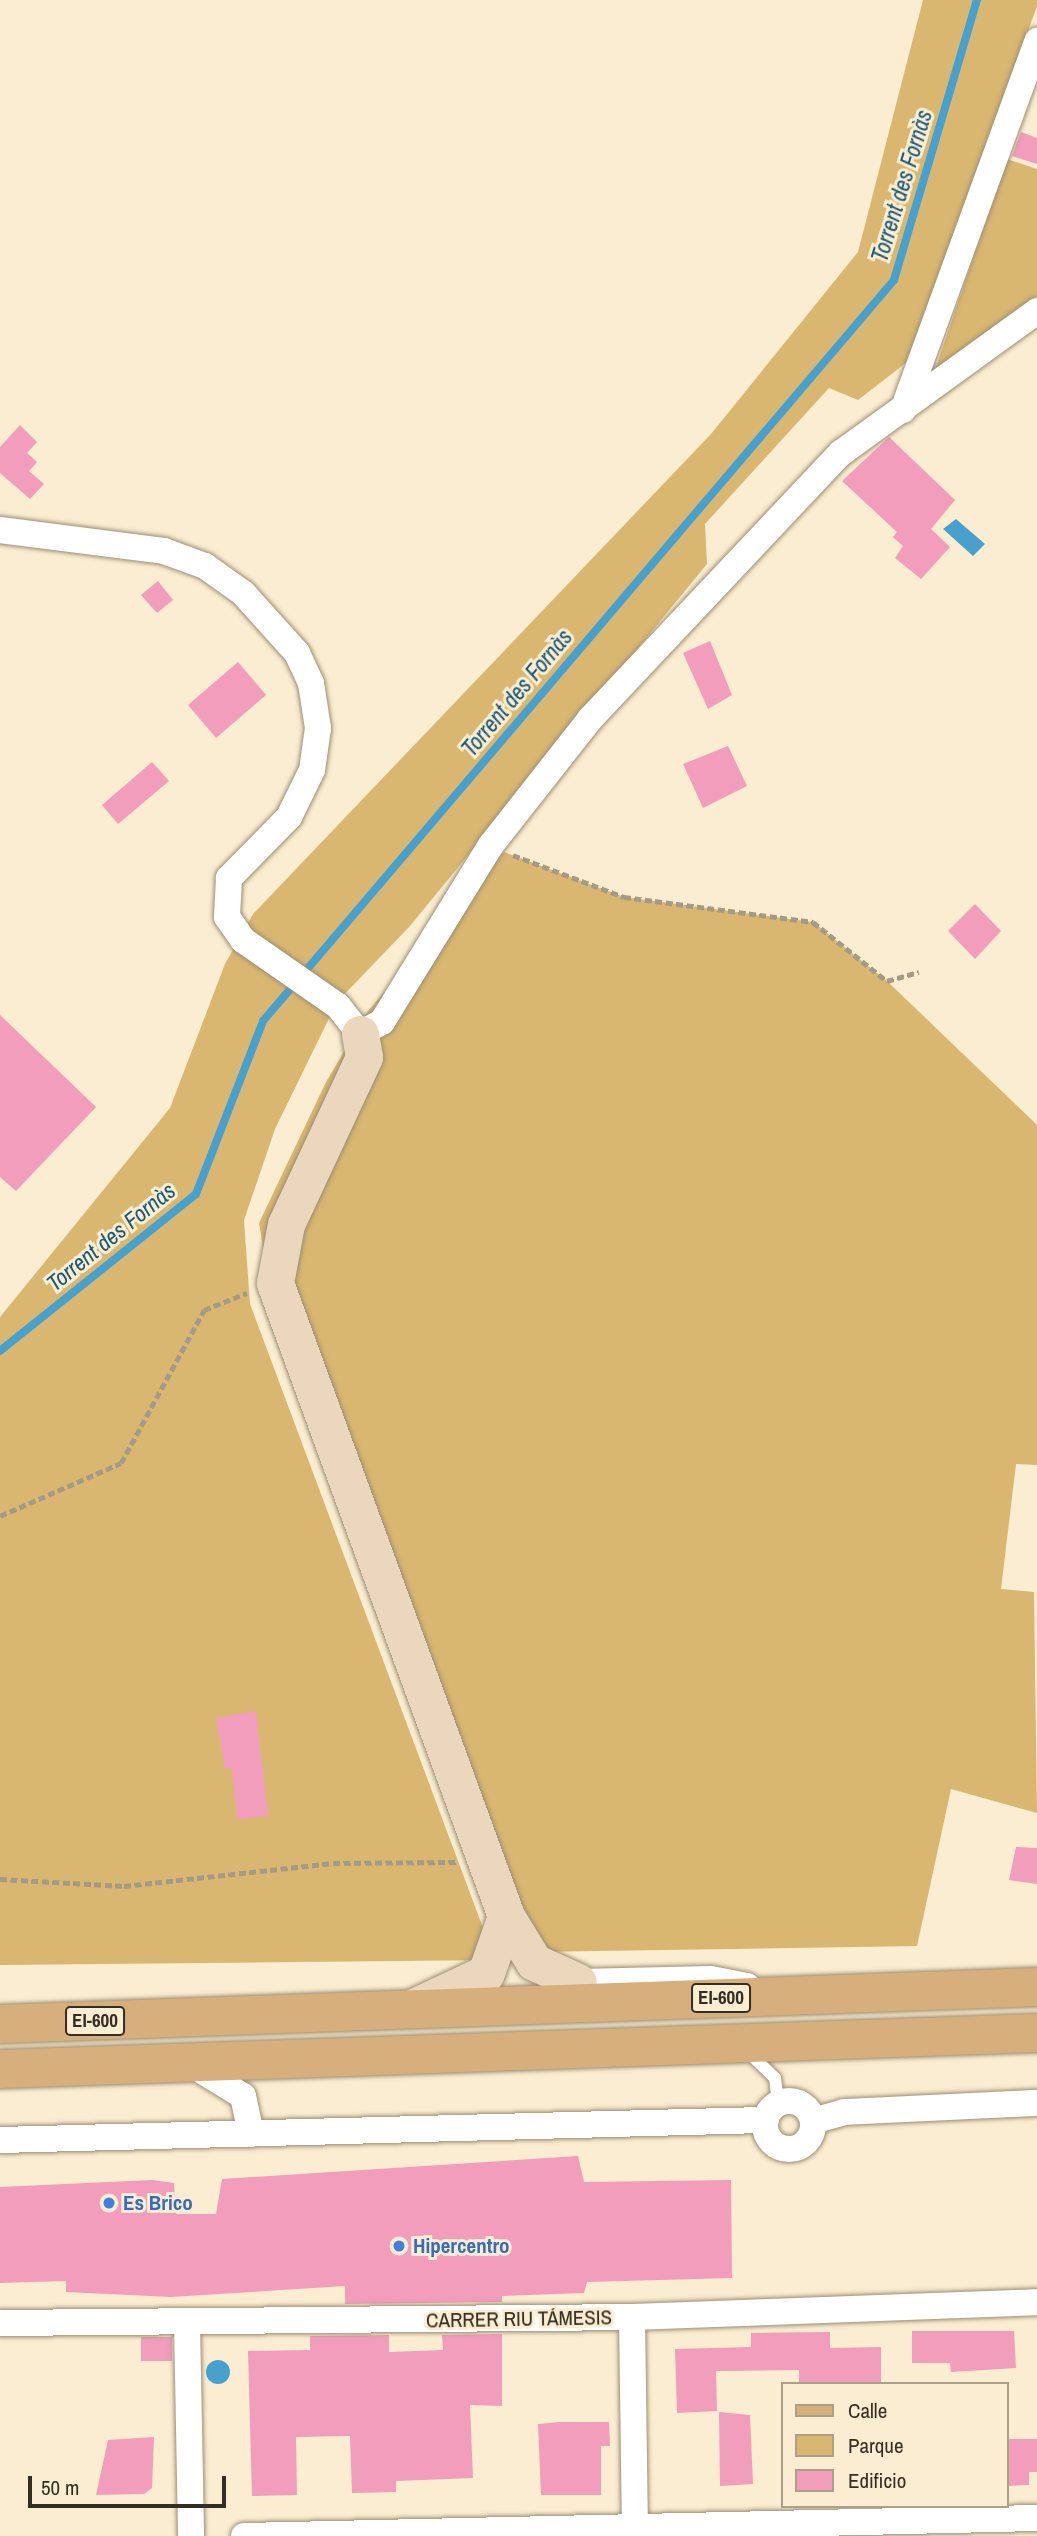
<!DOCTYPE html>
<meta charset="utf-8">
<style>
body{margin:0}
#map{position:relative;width:1037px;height:2536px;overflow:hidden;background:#fbedd1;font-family:"Archivo Narrow",sans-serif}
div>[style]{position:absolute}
.green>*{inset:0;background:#d9b771}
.water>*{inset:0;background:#48a0cd}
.round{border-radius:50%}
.stream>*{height:8px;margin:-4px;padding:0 4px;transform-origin:4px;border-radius:4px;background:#48a0cd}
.building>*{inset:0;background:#f19dbb}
.path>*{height:4.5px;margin-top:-2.25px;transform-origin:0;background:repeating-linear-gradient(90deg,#a59a86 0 7px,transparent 0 10.5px)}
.roads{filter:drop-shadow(0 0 2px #9b8e74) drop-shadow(0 0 2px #9b8e74)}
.lane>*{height:12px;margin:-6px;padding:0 6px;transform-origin:6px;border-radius:6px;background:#fff}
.street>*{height:26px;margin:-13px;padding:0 13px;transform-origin:13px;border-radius:13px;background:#fff}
.street>.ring{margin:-13px;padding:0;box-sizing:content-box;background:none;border:26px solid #fff;border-radius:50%}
.secondary>*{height:37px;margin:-18.5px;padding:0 18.5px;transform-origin:18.5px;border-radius:18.5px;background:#ebd7be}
.primary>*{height:38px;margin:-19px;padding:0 19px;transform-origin:19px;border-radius:19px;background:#d6af7d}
.dots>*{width:19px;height:19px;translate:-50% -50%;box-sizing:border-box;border:4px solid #fbedd1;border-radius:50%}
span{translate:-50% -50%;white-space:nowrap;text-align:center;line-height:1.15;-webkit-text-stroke:6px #fbedd1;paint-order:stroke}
.shield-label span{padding:2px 5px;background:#fbedd1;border:2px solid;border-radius:5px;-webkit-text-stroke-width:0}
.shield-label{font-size:19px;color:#332d23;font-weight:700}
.shop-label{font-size:21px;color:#366cbe;font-weight:700}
.left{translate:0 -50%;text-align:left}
.street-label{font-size:21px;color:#332d23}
.water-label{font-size:23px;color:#165978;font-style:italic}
.legend{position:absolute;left:781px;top:2382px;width:228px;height:126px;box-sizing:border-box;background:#fbedd1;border:2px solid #aba08b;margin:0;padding:9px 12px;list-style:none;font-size:21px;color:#332d23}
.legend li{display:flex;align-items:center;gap:14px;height:35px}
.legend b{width:35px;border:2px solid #aba08b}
.scale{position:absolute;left:28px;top:2476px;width:198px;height:32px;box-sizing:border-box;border:4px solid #332d23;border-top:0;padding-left:9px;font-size:21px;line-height:24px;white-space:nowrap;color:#332d23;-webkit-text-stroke:5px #fbedd1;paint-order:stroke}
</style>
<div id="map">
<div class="green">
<i style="clip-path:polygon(923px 0,1037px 0,1037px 6px,911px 359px,858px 400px,829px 388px,705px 524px,707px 564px,410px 926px,337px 1002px,275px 1129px,244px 1220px,250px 1304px,495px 1960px,0 1965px,0 1317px,170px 1108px,225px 964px,253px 914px,711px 434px,858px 252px)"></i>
<i style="clip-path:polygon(1007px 159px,1037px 169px,1037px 296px,934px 373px)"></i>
<i style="clip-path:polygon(504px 852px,624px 897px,813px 922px,887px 981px,1037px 1125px,1037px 1465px,1016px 1464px,1001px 1589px,1034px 1592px,1037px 1813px,951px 1789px,917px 1946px,532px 1952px,269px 1283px,259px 1223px,326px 1082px,368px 1011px)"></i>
</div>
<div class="water">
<i style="clip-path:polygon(956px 519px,985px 544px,973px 556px,943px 529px)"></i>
<i class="round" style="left:206px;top:2360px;width:24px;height:24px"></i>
</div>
<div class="stream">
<i style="left:0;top:1351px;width:251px;rotate:-38.7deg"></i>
<i style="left:196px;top:1194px;width:186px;rotate:-68.8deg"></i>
<i style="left:263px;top:1021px;width:973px;rotate:-49.58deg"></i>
<i style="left:894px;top:280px;width:292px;rotate:-73.5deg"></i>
</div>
<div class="building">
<i style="clip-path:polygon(1021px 132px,1037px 138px,1037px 164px,1012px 156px)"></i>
<i style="clip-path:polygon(20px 425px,37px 442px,27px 453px,37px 462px,29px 471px,44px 484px,30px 499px,0 473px,0 447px)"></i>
<i style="clip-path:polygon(889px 437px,955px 500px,931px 529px,950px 547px,921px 579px,895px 558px,903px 546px,893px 537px,897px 532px,842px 481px)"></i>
<i style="clip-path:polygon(158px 581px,173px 600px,157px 613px,141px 595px)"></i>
<i style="clip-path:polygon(710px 641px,732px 695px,708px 709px,683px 653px)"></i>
<i style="clip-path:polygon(238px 662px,266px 695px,216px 738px,188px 705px)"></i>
<i style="clip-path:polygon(728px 746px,747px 786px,703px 808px,683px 764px)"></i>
<i style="clip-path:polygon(152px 762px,169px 781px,118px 824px,102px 805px)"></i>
<i style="clip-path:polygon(975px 904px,1001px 931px,975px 959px,948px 931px)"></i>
<i style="clip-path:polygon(0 1015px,96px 1107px,16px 1191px,0 1177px)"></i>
<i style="clip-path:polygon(256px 1711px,268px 1816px,237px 1819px,232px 1768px,225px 1769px,216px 1718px)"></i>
<i style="clip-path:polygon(1016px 1847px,1037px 1848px,1037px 1884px,1009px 1880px)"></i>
<i style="clip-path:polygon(578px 2156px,584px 2182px,731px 2180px,732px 2278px,587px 2282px,584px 2293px,502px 2296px,502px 2302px,345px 2304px,345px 2286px,171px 2297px,66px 2292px,66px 2281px,0 2283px,0 2187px,152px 2180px,174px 2183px,176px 2214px,216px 2214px,222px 2179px)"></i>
<i style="clip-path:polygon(912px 2331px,1014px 2331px,1016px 2368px,951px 2372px,950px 2363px,912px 2363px)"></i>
<i style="clip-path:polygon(830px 2332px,830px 2348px,881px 2347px,881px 2384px,799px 2384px,799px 2370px,716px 2371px,717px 2411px,677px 2413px,675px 2349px,751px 2347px,751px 2333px)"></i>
<i style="clip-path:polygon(502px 2334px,502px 2406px,470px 2405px,473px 2478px,396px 2481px,396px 2492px,352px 2493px,350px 2436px,296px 2437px,297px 2495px,252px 2496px,248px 2351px,310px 2350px,310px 2336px,389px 2335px,389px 2352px,443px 2350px,442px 2335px)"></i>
<i style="clip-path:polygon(141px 2337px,172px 2337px,172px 2361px,141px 2361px)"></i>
<i style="clip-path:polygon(719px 2412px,750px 2415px,753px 2484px,720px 2486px)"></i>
<i style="clip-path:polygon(560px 2422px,609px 2422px,610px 2446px,601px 2446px,601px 2495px,541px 2495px,538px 2424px)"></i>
<i style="clip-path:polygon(154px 2437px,152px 2488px,144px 2494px,96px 2495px,108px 2440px)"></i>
<i style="clip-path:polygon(1007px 2439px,1037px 2439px,1037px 2472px,1029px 2472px,1029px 2485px,1007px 2486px)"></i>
</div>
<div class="path">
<i style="left:513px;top:855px;width:119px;rotate:20.7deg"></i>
<i style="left:624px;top:897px;width:191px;rotate:7.5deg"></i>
<i style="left:813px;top:922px;width:95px;rotate:38.6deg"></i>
<i style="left:887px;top:981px;width:33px;rotate:-16deg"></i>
<i style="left:0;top:1516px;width:132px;rotate:-23.7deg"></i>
<i style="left:121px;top:1463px;width:174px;rotate:-61.5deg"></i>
<i style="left:204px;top:1310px;width:46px;rotate:-21.6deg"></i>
<i style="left:0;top:1879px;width:124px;rotate:3.2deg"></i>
<i style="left:124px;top:1886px;width:210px;rotate:-6.3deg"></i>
<i style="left:333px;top:1863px;width:123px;rotate:-0.5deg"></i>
</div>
<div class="roads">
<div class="lane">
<i style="left:749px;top:2053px;width:36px;rotate:44deg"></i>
<i style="left:775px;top:2078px;width:26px;rotate:83deg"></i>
</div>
<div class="street">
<i style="left:903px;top:410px;width:393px;rotate:-70deg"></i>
<i style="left:0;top:530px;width:165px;rotate:7.3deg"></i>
<i style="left:164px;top:551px;width:44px;rotate:20.1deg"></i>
<i style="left:205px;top:566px;width:47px;rotate:35.4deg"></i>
<i style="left:243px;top:593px;width:81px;rotate:48deg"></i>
<i style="left:297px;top:653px;width:33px;rotate:65deg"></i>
<i style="left:311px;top:683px;width:46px;rotate:81.2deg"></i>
<i style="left:318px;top:728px;width:42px;rotate:98.1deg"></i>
<i style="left:312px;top:770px;width:52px;rotate:116.1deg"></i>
<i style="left:289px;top:817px;width:86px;rotate:134.5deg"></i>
<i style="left:229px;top:878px;width:39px;rotate:93deg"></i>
<i style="left:227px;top:917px;width:28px;rotate:55deg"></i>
<i style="left:243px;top:940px;width:116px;rotate:34.8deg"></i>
<i style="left:338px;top:1006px;width:36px;rotate:52deg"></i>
<i style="left:360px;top:1034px;width:25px;rotate:-29deg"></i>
<i style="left:382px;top:1022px;width:208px;rotate:-58.4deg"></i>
<i style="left:491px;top:845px;width:160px;rotate:-51.8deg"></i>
<i style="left:590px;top:719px;width:366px;rotate:-46.7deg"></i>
<i style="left:841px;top:453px;width:242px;rotate:-35.9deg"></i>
<i style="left:578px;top:1982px;width:133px;rotate:-1.3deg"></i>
<i style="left:711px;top:1979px;width:37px;rotate:11deg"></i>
<i style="left:194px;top:2066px;width:57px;rotate:31.5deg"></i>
<i style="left:243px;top:2096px;width:39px;rotate:78deg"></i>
<i class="ring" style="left:765px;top:2101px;width:22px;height:22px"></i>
<i style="left:813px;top:2121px;width:32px;rotate:-16deg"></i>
<i style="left:844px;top:2112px;width:193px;rotate:-2.7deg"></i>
<i style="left:0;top:2140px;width:766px;rotate:-1.5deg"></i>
<i style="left:632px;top:2317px;width:219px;rotate:89.2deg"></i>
<i style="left:0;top:2323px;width:632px;rotate:-0.54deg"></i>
<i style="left:632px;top:2317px;width:405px;rotate:-2.1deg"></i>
<i style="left:187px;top:2323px;width:213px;rotate:88.9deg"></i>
<i style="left:244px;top:2536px;width:793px;rotate:-1.3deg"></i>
</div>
<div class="secondary">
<i style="left:360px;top:1034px;width:23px;rotate:80deg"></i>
<i style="left:364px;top:1057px;width:184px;rotate:115deg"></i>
<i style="left:286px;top:1224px;width:60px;rotate:100.6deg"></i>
<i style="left:275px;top:1283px;width:674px;rotate:69.95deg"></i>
<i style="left:506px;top:1916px;width:54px;rotate:58.7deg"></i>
<i style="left:534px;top:1962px;width:48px;rotate:24.4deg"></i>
<i style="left:416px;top:2006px;width:77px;rotate:-25.2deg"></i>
<i style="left:486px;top:1973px;width:60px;rotate:-70.7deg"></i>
</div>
<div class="primary">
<i style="left:0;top:2024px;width:1038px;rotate:-2.04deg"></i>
<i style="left:0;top:2069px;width:1038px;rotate:-1.99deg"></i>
</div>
</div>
<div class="dots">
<i style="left:109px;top:2203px;background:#3f7fe0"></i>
<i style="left:399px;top:2246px;background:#3f7fe0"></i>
</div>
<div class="shield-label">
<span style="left:721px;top:1998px">EI-600</span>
<span style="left:95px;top:2021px">EI-600</span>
</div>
<div class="shop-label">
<span class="left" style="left:123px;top:2203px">Es Brico</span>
<span class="left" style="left:413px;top:2246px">Hipercentro</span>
</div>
<div class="street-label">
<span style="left:519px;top:2319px;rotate:-1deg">CARRER RIU TÁMESIS</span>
</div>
<div class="water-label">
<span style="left:902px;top:186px;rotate:-73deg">Torrent des Fornàs</span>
<span style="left:517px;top:693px;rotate:-50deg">Torrent des Fornàs</span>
<span style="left:111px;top:1237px;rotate:-39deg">Torrent des Fornàs</span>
</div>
<ul class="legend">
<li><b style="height:9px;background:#d6af7d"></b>Calle</li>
<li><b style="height:19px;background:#d9b771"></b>Parque</li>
<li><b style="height:19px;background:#f19dbb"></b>Edificio</li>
</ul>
<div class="scale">50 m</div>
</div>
